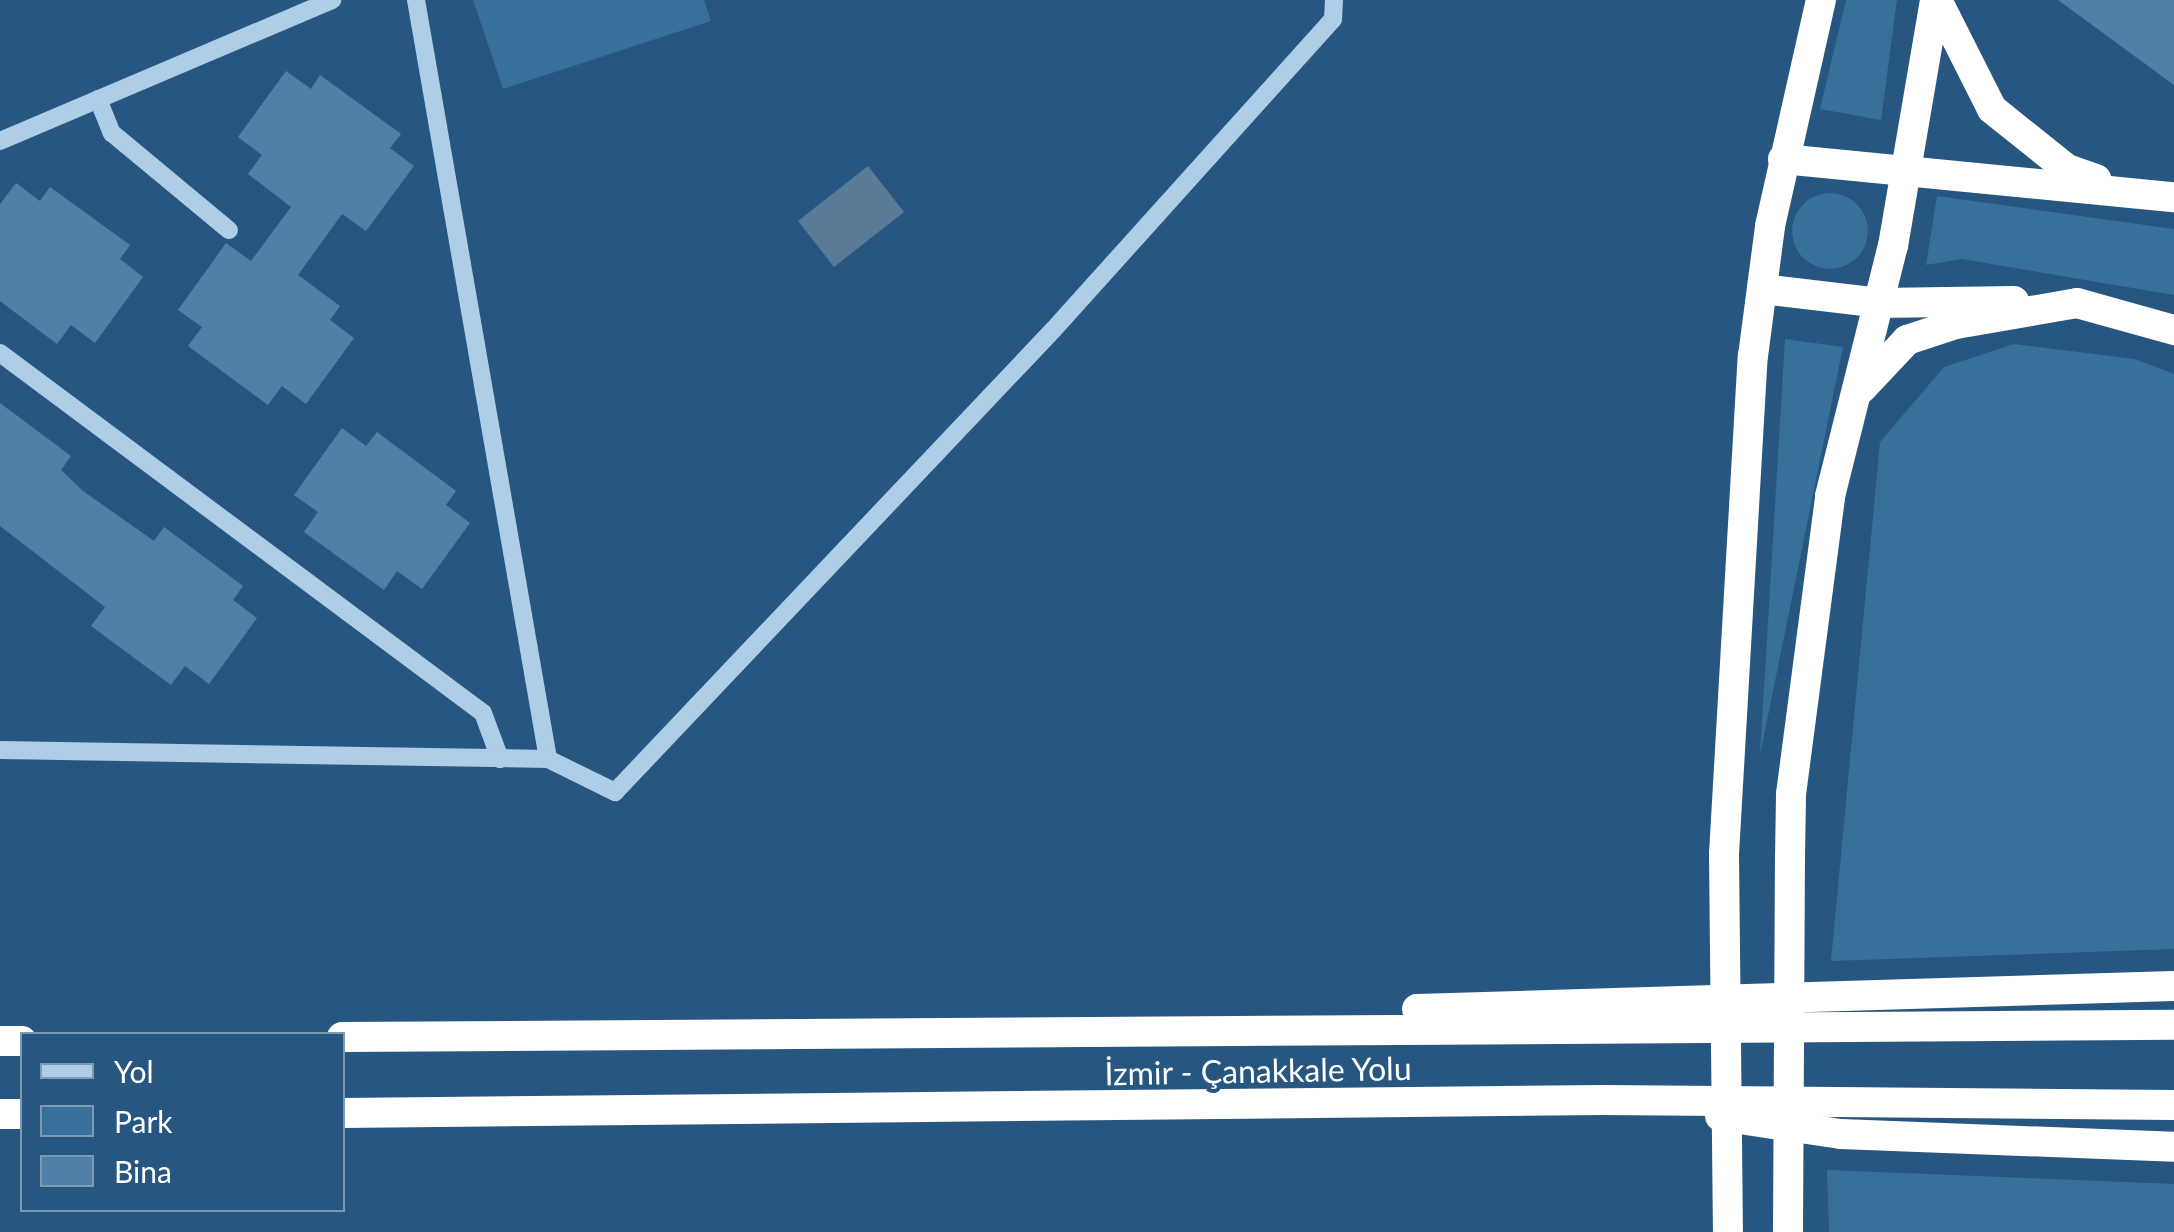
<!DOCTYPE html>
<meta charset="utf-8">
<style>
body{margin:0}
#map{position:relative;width:2174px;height:1232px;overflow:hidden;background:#275780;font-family:Lato,sans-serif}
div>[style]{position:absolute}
.green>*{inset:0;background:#37709b}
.round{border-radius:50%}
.water>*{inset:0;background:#597b97}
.building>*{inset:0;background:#4f81a8}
.minor>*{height:18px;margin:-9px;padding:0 9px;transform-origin:9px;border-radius:9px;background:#aecde6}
.highway>*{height:30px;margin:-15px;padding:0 15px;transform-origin:15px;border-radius:15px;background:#fff}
.highway-bridge>*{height:30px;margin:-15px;padding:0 15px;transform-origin:15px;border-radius:15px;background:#fff}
span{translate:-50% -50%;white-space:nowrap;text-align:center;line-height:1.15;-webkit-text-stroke:8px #275780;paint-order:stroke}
.street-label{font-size:32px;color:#fff}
.legend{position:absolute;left:20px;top:1032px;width:325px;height:180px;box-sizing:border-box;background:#275780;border:2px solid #7d9ab3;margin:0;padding:12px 18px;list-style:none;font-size:30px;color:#fff}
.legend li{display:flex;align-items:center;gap:20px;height:50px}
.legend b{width:50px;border:2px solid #7d9ab3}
</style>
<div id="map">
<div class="green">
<i style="clip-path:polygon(473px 0,704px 0,711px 21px,503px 89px)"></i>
<i style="clip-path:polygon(1846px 0,1897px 0,1881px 120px,1820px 109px)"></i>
<i class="round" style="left:1792px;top:193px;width:76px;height:76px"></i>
<i style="clip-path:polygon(1937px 196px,2174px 229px,2174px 295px,1962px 259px,1926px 265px)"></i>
<i style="clip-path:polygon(1785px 339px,1843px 347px,1760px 755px)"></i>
<i style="clip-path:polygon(2014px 344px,2135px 359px,2174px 374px,2174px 949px,1831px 961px,1880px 442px,1944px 367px)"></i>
<i style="clip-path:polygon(1827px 1170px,2174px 1184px,2174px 1232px,1829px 1232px)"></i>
</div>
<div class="water">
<i style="clip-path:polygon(868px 166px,904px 212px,834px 267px,798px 221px)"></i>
</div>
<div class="building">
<i style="clip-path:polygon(2058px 0,2174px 0,2174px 85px)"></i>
<i style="clip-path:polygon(286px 71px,311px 89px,320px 75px,401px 134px,390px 148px,414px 166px,366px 231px,342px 214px,298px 275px,340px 306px,330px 320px,354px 338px,306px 404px,282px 386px,268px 405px,188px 346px,202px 327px,178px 310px,226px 243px,251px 261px,291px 207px,248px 174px,262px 155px,238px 137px)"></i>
<i style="clip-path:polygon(16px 183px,40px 201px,50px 187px,130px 245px,120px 259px,143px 277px,95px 343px,71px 325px,57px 344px,0 301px,0 204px)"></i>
<i style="clip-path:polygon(0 403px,71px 456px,61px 470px,83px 491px,154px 541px,164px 527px,243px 586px,233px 600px,257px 618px,209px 684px,185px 666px,171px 685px,91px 626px,105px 607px,0 526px)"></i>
<i style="clip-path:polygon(342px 428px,366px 446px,377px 432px,456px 491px,446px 505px,470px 523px,422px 589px,397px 571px,384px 590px,304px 532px,318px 512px,294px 495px)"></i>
</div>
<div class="minor">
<i style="left:416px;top:0;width:770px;rotate:80.13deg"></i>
<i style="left:98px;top:99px;width:37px;rotate:68deg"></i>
<i style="left:112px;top:133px;width:152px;rotate:39.7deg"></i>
<i style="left:0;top:141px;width:361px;rotate:-23deg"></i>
<i style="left:0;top:353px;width:602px;rotate:36.7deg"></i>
<i style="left:483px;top:713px;width:49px;rotate:69.7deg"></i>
<i style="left:0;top:750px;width:548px;rotate:0.94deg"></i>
<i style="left:548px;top:759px;width:75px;rotate:26.2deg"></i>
<i style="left:615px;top:792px;width:638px;rotate:-46.52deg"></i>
<i style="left:1054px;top:329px;width:417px;rotate:-48deg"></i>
<i style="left:1333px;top:19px;width:19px;rotate:-87deg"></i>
</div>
<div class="highway">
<i style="left:1937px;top:0;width:122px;rotate:63.2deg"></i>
<i style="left:1992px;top:109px;width:96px;rotate:38.7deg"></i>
<i style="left:2067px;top:169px;width:31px;rotate:19deg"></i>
<i style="left:1783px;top:159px;width:393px;rotate:5.6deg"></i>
<i style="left:1762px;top:289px;width:118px;rotate:6.8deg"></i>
<i style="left:1879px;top:303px;width:135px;rotate:-0.8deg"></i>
<i style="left:1862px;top:388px;width:66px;rotate:-46.8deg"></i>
<i style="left:1907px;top:340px;width:52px;rotate:-18.1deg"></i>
<i style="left:1956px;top:324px;width:123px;rotate:-9.8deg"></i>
<i style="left:2077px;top:303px;width:101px;rotate:15.6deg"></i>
<i style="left:1724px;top:854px;width:499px;rotate:-86.7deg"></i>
<i style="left:1753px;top:356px;width:131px;rotate:-82.5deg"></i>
<i style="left:1770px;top:226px;width:232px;rotate:-77.3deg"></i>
<i style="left:1790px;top:859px;width:65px;rotate:-89.1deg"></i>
<i style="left:1791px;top:794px;width:301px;rotate:-82.5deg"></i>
<i style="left:1830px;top:496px;width:258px;rotate:-75.9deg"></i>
<i style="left:1893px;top:246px;width:250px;rotate:-80.3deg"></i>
<i style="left:1417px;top:1009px;width:757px;rotate:-1.74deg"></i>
<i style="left:342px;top:1037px;width:1832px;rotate:-0.38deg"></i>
<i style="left:0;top:1041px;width:22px"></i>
<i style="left:342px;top:1113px;width:1261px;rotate:-0.59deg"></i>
<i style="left:1603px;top:1100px;width:571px;rotate:0.5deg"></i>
<i style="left:0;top:1114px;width:22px"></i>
<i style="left:1720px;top:1116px;width:122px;rotate:8.5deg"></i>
<i style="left:1841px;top:1134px;width:333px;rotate:2.2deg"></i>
</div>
<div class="highway-bridge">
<i style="left:1724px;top:854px;width:378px;rotate:89.4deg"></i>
<i style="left:1788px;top:1232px;width:373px;rotate:-89.7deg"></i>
</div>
<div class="street-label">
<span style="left:1258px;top:1071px;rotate:-1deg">İzmir - Çanakkale Yolu</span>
</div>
<ul class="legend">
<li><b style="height:12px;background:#aecde6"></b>Yol</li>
<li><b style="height:28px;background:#37709b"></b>Park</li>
<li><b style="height:28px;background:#4f81a8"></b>Bina</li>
</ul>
</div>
